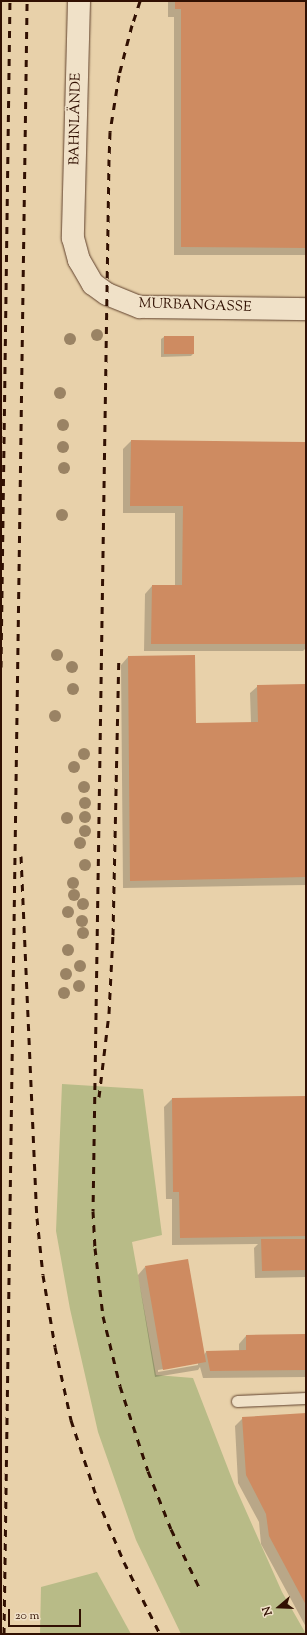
<!DOCTYPE html>
<meta charset="utf-8">
<style>
body{margin:0}
#map{position:relative;width:307px;height:1635px;overflow:hidden;background:#e8d1aa;font-family:"Sorts Mill Goudy",serif}
div>[style]{position:absolute}
.green>*{inset:0;background:#b8bb87}
.shadow>*{inset:0;background:#0003}
.building>*{inset:0;background:#ce8b61}
.roads{filter:drop-shadow(0 0 1px #5f402c) drop-shadow(0 0 1px #5f402c)}
.service>*{height:11px;margin:-5.5px;padding:0 5.5px;transform-origin:5.5px;border-radius:5.5px;background:#f0e1c8}
.minor>*{height:22px;margin:-11px;padding:0 11px;transform-origin:11px;border-radius:11px;background:#f0e1c8}
.rail>*{height:3px;margin-top:-1.5px;transform-origin:0;background:repeating-linear-gradient(90deg,#311002 0 7px,transparent 0 14px)}
.trees>*{width:12px;height:12px;margin:-6px;border-radius:50%;background:#9a8364}
span{translate:-50% -50%;white-space:nowrap;text-align:center;line-height:1.15;-webkit-text-stroke:3.5px #f0e1c8;paint-order:stroke}
.street-label{font-size:14px;color:#311002}
.frame{position:absolute;inset:0;border:2px solid #311002;pointer-events:none}
.north{position:absolute;left:259px;top:1587px;width:40px;height:40px;-webkit-text-stroke:3px #f0e1c8;paint-order:stroke;rotate:251deg;font-size:11px;font-weight:700;line-height:16px;text-align:center;color:#311002}
.north::after{content:'';display:block;margin:auto;width:14px;height:18px;background:#311002;clip-path:polygon(50% 0,100% 100%,50% 72%,0 100%)}
.scale{position:absolute;left:8px;top:1609px;width:73px;height:18px;box-sizing:border-box;border:2px solid #311002;border-top:0;padding-left:5px;font-size:12px;line-height:14px;white-space:nowrap;color:#311002;-webkit-text-stroke:3px #f0e1c8;paint-order:stroke}
</style>
<div id="map">
<div class="green">
<i style="clip-path:polygon(62px 1084px,143px 1089px,162px 1235px,132px 1242px,156px 1375px,193px 1378px,234px 1484px,282px 1592px,306px 1634px,181px 1634px,136px 1540px,98px 1432px,70px 1309px,56px 1231px)"></i>
<i style="clip-path:polygon(97px 1572px,131px 1634px,40px 1634px,41px 1587px)"></i>
</div>
<div class="shadow">
<i style="clip-path:polygon(168px 1px,306px 1px,306px 255px,174px 255px,174px 17px,168px 17px)"></i>
<i style="clip-path:polygon(164px 337px,193px 354px,191px 356px,161px 357px,161px 339px)"></i>
<i style="clip-path:polygon(131px 441px,306px 443px,306px 648px,303px 651px,144px 651px,145px 594px,152px 586px,175px 586px,175px 513px,123px 513px,123px 449px)"></i>
<i style="clip-path:polygon(128px 657px,195px 724px,251px 723px,250px 693px,258px 686px,306px 685px,306px 885px,123px 888px,121px 665px)"></i>
<i style="clip-path:polygon(306px 1097px,306px 1277px,255px 1278px,254px 1248px,258px 1244px,172px 1245px,172px 1199px,166px 1199px,164px 1107px,172px 1099px)"></i>
<i style="clip-path:polygon(evenodd,145px 1267px,204px 1355px,206px 1352px,239px 1351px,239px 1344px,246px 1336px,306px 1335px,306px 1377px,203px 1378px,200px 1367px,198px 1370px,155px 1377px,138px 1275px,145px 1267px,198px 1363px,198px 1365px,158px 1372px,158px 1370px,198px 1363px)"></i>
<i style="clip-path:polygon(306px 1414px,306px 1627px,261px 1544px,259px 1522px,238px 1483px,235px 1426px,243px 1418px)"></i>
</div>
<div class="building">
<i style="clip-path:polygon(175px 1px,306px 1px,306px 248px,181px 247px,181px 9px,175px 9px)"></i>
<i style="clip-path:polygon(164px 336px,194px 336px,194px 354px,164px 354px)"></i>
<i style="clip-path:polygon(131px 440px,306px 442px,306px 644px,151px 644px,152px 585px,182px 585px,183px 506px,130px 506px)"></i>
<i style="clip-path:polygon(195px 655px,196px 723px,258px 722px,257px 685px,306px 684px,306px 877px,130px 881px,128px 656px)"></i>
<i style="clip-path:polygon(306px 1096px,306px 1236px,180px 1238px,179px 1192px,173px 1192px,172px 1098px)"></i>
<i style="clip-path:polygon(261px 1239px,306px 1239px,306px 1270px,262px 1271px)"></i>
<i style="clip-path:polygon(188px 1259px,206px 1362px,163px 1370px,145px 1266px)"></i>
<i style="clip-path:polygon(306px 1334px,306px 1370px,210px 1371px,206px 1351px,246px 1350px,246px 1335px)"></i>
<i style="clip-path:polygon(306px 1413px,306px 1605px,269px 1536px,266px 1514px,246px 1475px,242px 1417px)"></i>
</div>
<div class="roads">
<div class="service">
<i style="left:237px;top:1401px;width:69px;rotate:-2.5deg"></i>
</div>
<div class="minor">
<i style="left:79px;top:1px;width:237px;rotate:91.5deg"></i>
<i style="left:73px;top:238px;width:23px;rotate:75deg"></i>
<i style="left:79px;top:260px;width:28px;rotate:60deg"></i>
<i style="left:93px;top:284px;width:17px;rotate:36deg"></i>
<i style="left:107px;top:294px;width:35px;rotate:22deg"></i>
<i style="left:140px;top:307px;width:166px;rotate:0.7deg"></i>
</div>
</div>
<div class="rail">
<i style="left:140px;top:1px;width:25px;rotate:108deg"></i>
<i style="left:132px;top:25px;width:52px;rotate:104.6deg"></i>
<i style="left:119px;top:75px;width:58px;rotate:99deg"></i>
<i style="left:110px;top:132px;width:27px;rotate:92deg"></i>
<i style="left:109px;top:159px;width:1052px;rotate:90.87deg"></i>
<i style="left:93px;top:1211px;width:37px;rotate:87deg"></i>
<i style="left:95px;top:1248px;width:68px;rotate:83.3deg"></i>
<i style="left:103px;top:1316px;width:72px;rotate:76.3deg"></i>
<i style="left:120px;top:1386px;width:89px;rotate:71.8deg"></i>
<i style="left:148px;top:1471px;width:62px;rotate:68.4deg"></i>
<i style="left:171px;top:1529px;width:64px;rotate:64.2deg"></i>
<i style="left:1px;top:667px;width:666px;rotate:-89.23deg"></i>
<i style="left:21px;top:856px;width:362px;rotate:87.5deg"></i>
<i style="left:37px;top:1218px;width:57px;rotate:84deg"></i>
<i style="left:43px;top:1275px;width:73px;rotate:80.5deg"></i>
<i style="left:55px;top:1347px;width:75px;rotate:77.6deg"></i>
<i style="left:71px;top:1420px;width:82px;rotate:71.6deg"></i>
<i style="left:97px;top:1498px;width:69px;rotate:67.1deg"></i>
<i style="left:124px;top:1562px;width:80px;rotate:63.4deg"></i>
<i style="left:99px;top:1097px;width:85px;rotate:-83.2deg"></i>
<i style="left:109px;top:1013px;width:78px;rotate:-87.1deg"></i>
<i style="left:113px;top:935px;width:275px;rotate:-88.8deg"></i>
<i style="left:4px;top:1634px;width:1633px;rotate:-89.19deg"></i>
</div>
<div class="trees">
<i style="left:97px;top:335px"></i>
<i style="left:70px;top:339px"></i>
<i style="left:60px;top:393px"></i>
<i style="left:63px;top:425px"></i>
<i style="left:63px;top:447px"></i>
<i style="left:64px;top:468px"></i>
<i style="left:62px;top:515px"></i>
<i style="left:57px;top:655px"></i>
<i style="left:72px;top:667px"></i>
<i style="left:73px;top:689px"></i>
<i style="left:55px;top:716px"></i>
<i style="left:84px;top:754px"></i>
<i style="left:74px;top:767px"></i>
<i style="left:84px;top:787px"></i>
<i style="left:85px;top:803px"></i>
<i style="left:85px;top:817px"></i>
<i style="left:67px;top:818px"></i>
<i style="left:85px;top:831px"></i>
<i style="left:80px;top:843px"></i>
<i style="left:85px;top:865px"></i>
<i style="left:73px;top:883px"></i>
<i style="left:74px;top:895px"></i>
<i style="left:83px;top:904px"></i>
<i style="left:68px;top:912px"></i>
<i style="left:82px;top:921px"></i>
<i style="left:83px;top:933px"></i>
<i style="left:68px;top:950px"></i>
<i style="left:80px;top:966px"></i>
<i style="left:66px;top:974px"></i>
<i style="left:79px;top:986px"></i>
<i style="left:64px;top:993px"></i>
</div>
<div class="street-label">
<span style="left:76px;top:119px;rotate:-89deg">BAHNLÄNDE</span>
<span style="left:195px;top:306px;rotate:2deg">MURBANGASSE</span>
</div>
<div class="frame"></div>
<div class="north">N</div>
<div class="scale">20 m</div>
</div>
